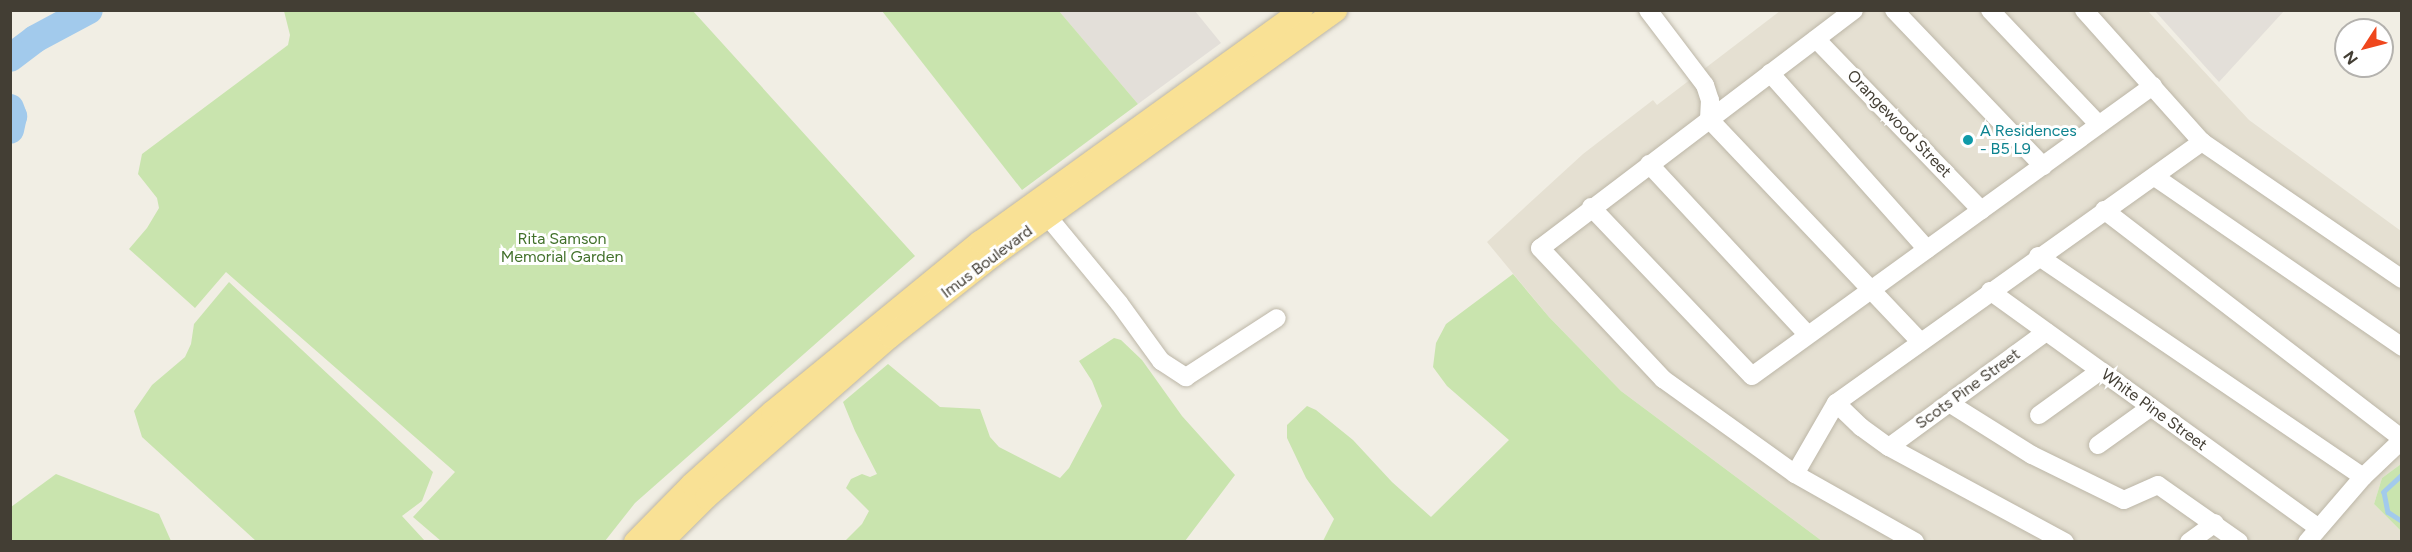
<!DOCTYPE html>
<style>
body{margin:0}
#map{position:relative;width:2412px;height:552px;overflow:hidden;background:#f1eee4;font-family:Figtree,sans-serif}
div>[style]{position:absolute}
.residential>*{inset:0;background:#e5e0d2}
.industrial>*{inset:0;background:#e3dfd9}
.green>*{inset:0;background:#c9e4ae}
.stream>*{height:4.5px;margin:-2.25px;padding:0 2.25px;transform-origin:2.25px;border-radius:2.25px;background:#a2caec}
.river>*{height:28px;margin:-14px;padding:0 14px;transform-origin:14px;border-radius:14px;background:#a2caec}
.roads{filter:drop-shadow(0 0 2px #bcb6a7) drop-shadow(0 0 2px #bcb6a7)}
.minor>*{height:18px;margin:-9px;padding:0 9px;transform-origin:9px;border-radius:9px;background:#fff}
.major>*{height:22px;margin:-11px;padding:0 11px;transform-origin:11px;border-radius:11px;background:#f9e195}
.dots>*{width:16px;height:16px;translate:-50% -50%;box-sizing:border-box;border:3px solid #fff;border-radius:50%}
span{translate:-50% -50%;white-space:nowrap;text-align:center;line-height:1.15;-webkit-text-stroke:6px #fff;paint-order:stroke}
.street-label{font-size:16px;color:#433e34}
.culture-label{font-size:16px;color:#0d838f}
.left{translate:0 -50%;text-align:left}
.park-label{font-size:16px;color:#42712b}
.frame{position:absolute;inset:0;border:12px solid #433e34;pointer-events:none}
.north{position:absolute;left:2334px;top:18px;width:60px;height:60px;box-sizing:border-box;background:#fff;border:2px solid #b4b2ae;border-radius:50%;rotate:234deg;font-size:16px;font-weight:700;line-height:24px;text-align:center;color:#433e34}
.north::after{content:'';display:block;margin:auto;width:21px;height:27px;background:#ef471d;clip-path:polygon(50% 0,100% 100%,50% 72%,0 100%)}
</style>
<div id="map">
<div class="residential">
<i style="clip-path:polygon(1780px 11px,2148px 11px,2249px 120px,2401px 231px,2401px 464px,2382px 478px,2374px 504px,2401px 531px,2401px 541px,1822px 541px,1621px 391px,1549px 317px,1487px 242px,1583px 154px,1653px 100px,1657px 105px)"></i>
</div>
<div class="industrial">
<i style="clip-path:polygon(1059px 11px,1195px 11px,1221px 43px,1138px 104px)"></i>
<i style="clip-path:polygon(2155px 11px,2284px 11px,2219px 82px)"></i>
</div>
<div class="green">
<i style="clip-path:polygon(693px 11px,915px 256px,635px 503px,605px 541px,441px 541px,413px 517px,455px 472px,226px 272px,195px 308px,129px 249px,147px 228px,159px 208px,157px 198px,138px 174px,142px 154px,288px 45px,290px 35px,284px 11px)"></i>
<i style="clip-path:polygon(882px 11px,1059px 11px,1138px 104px,1022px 190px)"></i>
<i style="clip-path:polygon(1513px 274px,1549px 317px,1621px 391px,1822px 541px,1323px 541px,1334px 519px,1306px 478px,1287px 438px,1287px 425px,1307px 406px,1316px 410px,1353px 440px,1392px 482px,1431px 517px,1509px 440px,1447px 386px,1433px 367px,1436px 343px,1446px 324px)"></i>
<i style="clip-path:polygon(229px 282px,433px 472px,422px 501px,402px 516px,425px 541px,256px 541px,142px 437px,134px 411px,152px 385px,185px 357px,191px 344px,194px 324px)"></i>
<i style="clip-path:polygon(1114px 338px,1121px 340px,1142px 360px,1182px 416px,1235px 475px,1185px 541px,845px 541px,862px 524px,869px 511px,846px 488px,851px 479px,862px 474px,870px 477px,877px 474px,855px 431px,843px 402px,888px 364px,940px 407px,980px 409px,990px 437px,999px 447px,1060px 478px,1069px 468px,1102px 406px,1092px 381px,1079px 361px)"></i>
<i style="clip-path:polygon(2401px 464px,2401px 531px,2374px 504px,2382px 478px)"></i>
<i style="clip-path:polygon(56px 474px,159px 514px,171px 541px,11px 541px,11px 507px)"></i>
</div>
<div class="stream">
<i style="left:2402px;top:475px;width:25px;rotate:137deg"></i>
<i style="left:2384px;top:492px;width:20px;rotate:79deg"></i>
<i style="left:2388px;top:512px;width:17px;rotate:33deg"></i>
</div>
<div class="river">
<i style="left:10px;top:58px;width:31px;rotate:-37deg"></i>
<i style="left:35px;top:39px;width:61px;rotate:-28.2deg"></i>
<i style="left:10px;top:108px;width:9px;rotate:69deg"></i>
<i style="left:13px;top:116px;width:14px;rotate:102deg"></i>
</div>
<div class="roads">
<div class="minor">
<i style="left:1648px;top:10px;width:94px;rotate:52.8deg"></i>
<i style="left:1705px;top:85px;width:16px;rotate:72deg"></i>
<i style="left:1710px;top:100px;width:19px;rotate:93deg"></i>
<i style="left:1709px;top:119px;width:306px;rotate:46.5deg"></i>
<i style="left:1854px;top:10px;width:394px;rotate:142.8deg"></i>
<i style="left:1540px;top:248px;width:180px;rotate:46.8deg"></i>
<i style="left:1663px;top:379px;width:163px;rotate:35.7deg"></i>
<i style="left:1795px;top:474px;width:82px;rotate:-60deg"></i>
<i style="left:1836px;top:403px;width:450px;rotate:-35.5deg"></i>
<i style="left:1894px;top:10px;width:216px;rotate:46.3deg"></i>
<i style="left:1990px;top:10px;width:158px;rotate:46.5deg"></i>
<i style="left:2084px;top:10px;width:177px;rotate:48.2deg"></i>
<i style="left:2202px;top:142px;width:242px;rotate:34.4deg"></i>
<i style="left:1816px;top:39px;width:238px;rotate:46deg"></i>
<i style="left:1770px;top:73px;width:236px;rotate:48.3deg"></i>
<i style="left:1649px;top:164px;width:233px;rotate:47.1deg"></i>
<i style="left:2155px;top:177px;width:300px;rotate:34.5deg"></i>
<i style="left:1039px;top:206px;width:126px;rotate:50.5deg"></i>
<i style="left:1119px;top:303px;width:72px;rotate:54.1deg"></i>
<i style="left:1161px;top:361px;width:30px;rotate:33deg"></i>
<i style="left:1186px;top:377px;width:108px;rotate:-33deg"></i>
<i style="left:1591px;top:207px;width:233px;rotate:46.4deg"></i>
<i style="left:1752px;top:376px;width:495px;rotate:-35.9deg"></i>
<i style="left:2104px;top:210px;width:376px;rotate:37.5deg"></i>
<i style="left:2038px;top:256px;width:393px;rotate:34.2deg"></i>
<i style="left:1990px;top:291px;width:405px;rotate:35.8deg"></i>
<i style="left:1836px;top:403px;width:35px;rotate:44deg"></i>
<i style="left:1861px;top:427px;width:34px;rotate:36deg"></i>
<i style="left:1889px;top:447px;width:200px;rotate:28.4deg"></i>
<i style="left:1949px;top:403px;width:98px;rotate:32.1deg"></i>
<i style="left:2032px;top:455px;width:102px;rotate:26.1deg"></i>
<i style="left:2124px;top:500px;width:37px;rotate:-24deg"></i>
<i style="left:2158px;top:485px;width:99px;rotate:35.1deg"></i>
<i style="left:2039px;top:415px;width:75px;rotate:-35.8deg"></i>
<i style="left:2098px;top:445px;width:65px;rotate:-35.6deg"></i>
<i style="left:1889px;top:447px;width:195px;rotate:-36.2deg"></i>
<i style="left:1795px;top:474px;width:138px;rotate:29.5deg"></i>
<i style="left:2189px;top:542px;width:32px;rotate:-36deg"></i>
<i style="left:2307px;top:542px;width:86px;rotate:-49.3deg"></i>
<i style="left:2363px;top:477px;width:54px;rotate:-43.5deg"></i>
</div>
<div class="major">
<i style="left:635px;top:542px;width:81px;rotate:-45.5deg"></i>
<i style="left:692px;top:484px;width:108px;rotate:-42deg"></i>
<i style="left:772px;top:412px;width:269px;rotate:-39.3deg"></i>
<i style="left:980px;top:242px;width:397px;rotate:-35.8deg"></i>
<i style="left:662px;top:542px;width:62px;rotate:-45deg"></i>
<i style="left:706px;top:498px;width:244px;rotate:-41.2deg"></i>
<i style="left:890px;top:337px;width:131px;rotate:-38.2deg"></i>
<i style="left:993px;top:256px;width:422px;rotate:-35.6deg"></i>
</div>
</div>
<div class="dots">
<i style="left:1968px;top:140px;background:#0f9aa8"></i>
</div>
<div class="street-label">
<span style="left:1899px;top:124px;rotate:46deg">Orangewood Street</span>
<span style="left:987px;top:262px;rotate:-37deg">Imus Boulevard</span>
<span style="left:1968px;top:389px;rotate:-36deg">Scots Pine Street</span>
<span style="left:2154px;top:410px;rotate:36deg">White Pine Street</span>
</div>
<div class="culture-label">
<span class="left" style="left:1980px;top:140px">A Residences<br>- B5 L9</span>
</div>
<div class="park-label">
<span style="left:562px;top:248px">Rita Samson<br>Memorial Garden</span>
</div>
<div class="frame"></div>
<div class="north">N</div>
</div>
